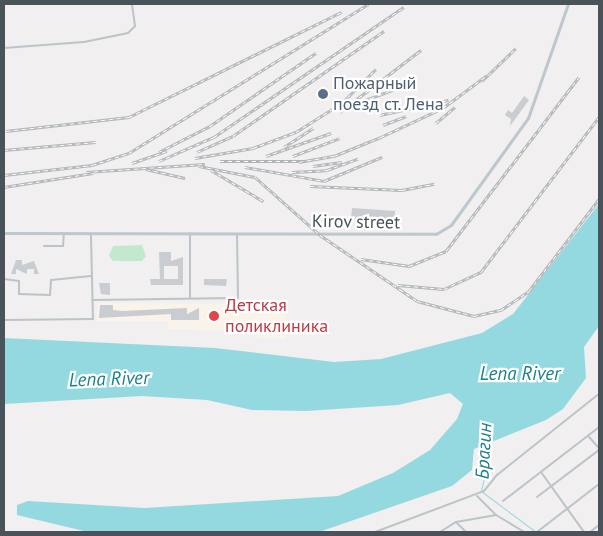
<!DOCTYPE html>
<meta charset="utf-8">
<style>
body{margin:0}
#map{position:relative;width:603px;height:536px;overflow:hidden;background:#f1efef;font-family:"PT Sans",sans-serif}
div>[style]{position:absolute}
.commercial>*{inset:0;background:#f9f3ea}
.green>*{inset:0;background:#c2e9cd}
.water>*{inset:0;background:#95d9e0}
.stream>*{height:1px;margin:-0.5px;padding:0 0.5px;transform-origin:0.5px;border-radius:0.5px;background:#95d9e0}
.building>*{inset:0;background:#c9ccd0}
.minor>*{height:2px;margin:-1px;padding:0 1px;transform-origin:1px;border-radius:1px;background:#bcc4c9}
.secondary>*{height:3px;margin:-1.5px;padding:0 1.5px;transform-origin:1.5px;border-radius:1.5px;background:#bdc7ce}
.rail>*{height:3px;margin-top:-1.5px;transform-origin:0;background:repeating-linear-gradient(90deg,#fff 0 4px,#b1b5b8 0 8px);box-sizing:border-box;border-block:1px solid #b1b5b8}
.dots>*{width:14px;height:14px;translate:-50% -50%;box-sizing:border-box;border:2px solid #fff;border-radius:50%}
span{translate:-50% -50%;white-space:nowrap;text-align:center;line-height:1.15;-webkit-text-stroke:4.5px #fff;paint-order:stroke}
.service-label{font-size:18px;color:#4e5e75}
.left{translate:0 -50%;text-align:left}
.street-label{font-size:18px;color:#495359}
.health-label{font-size:18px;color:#be3a42}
.water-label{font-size:19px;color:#1d7f8a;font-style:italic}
.frame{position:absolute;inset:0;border:5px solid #495359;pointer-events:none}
</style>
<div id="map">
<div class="commercial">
<i style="clip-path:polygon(98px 303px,286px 304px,286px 339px,256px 338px,255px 332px,168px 329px,168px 321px,96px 321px)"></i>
</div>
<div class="green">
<i style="clip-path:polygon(142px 245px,146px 256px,142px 261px,113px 261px,109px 256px,113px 246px)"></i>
</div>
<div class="water">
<i style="clip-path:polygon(599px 204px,599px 326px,584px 347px,586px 378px,563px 409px,546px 420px,474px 449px,472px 470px,452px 486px,319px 532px,88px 532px,17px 515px,17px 505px,28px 501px,145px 508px,338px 496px,393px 473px,430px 450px,457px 419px,463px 404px,450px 393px,398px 405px,306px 411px,252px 410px,207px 400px,142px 396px,4px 404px,4px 338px,215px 348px,334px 362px,381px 359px,482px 333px,513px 314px)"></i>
</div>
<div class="stream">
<i style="left:485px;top:444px;width:14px;rotate:107deg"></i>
<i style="left:481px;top:457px;width:13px;rotate:67deg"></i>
<i style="left:486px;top:469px;width:23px;rotate:103deg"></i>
<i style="left:481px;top:491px;width:69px;rotate:36.7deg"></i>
</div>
<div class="building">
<i style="clip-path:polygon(524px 96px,529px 100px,510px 126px,511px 119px,505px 115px,508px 110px,512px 113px)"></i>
<i style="clip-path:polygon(352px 208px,395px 211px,395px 222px,351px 219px)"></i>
<i style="clip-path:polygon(evenodd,159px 252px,171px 252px,171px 261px,183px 257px,183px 285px,151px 285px,150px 279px,160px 279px,159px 252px,164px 266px,178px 266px,178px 279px,164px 279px,164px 266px)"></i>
<i style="clip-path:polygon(16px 260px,22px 260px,22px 265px,34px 261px,39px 274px,34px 274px,34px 269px,27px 269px,27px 274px,16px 269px,16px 274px,11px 274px)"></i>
<i style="clip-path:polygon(204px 279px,227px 279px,226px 286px,204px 285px)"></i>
<i style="clip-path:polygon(99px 283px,110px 283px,110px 295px,101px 294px)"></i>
<i style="clip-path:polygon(100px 305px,113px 305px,113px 310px,122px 311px,187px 308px,187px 314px,199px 308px,199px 320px,171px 320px,171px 314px,99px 318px)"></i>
<i style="clip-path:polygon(261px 329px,283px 329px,283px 334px,261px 334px)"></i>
</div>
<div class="minor">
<i style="left:4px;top:48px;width:80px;rotate:-4.3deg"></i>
<i style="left:84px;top:42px;width:45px;rotate:-11.6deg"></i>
<i style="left:128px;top:33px;width:10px;rotate:-45deg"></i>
<i style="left:135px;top:26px;width:22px;rotate:-98deg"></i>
<i style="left:190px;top:233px;width:65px;rotate:90deg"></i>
<i style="left:44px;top:246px;width:19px"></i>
<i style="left:63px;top:246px;width:13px;rotate:-86deg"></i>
<i style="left:4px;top:279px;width:15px;rotate:8deg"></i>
<i style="left:19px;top:281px;width:13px;rotate:90deg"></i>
<i style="left:19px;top:294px;width:31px;rotate:2deg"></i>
<i style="left:50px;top:295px;width:15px;rotate:-86deg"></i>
<i style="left:51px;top:280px;width:40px;rotate:-5.7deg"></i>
<i style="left:92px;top:300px;width:146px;rotate:-0.8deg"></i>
<i style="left:238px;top:298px;width:64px;rotate:-90.9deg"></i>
<i style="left:4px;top:320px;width:89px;rotate:-0.6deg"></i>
<i style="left:93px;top:319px;width:84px;rotate:-91.4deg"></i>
<i style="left:589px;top:437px;width:15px;rotate:48deg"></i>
<i style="left:541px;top:472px;width:74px;rotate:54.4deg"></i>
<i style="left:477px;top:496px;width:27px;rotate:45deg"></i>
<i style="left:496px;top:515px;width:33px;rotate:31deg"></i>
<i style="left:537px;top:497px;width:78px;rotate:-37.2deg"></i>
<i style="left:503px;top:501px;width:121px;rotate:-37.6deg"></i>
<i style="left:375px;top:532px;width:116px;rotate:-20.6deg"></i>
<i style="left:484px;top:491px;width:21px;rotate:-51deg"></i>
<i style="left:497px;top:475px;width:130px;rotate:-38.5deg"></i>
<i style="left:440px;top:532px;width:19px;rotate:-32deg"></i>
<i style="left:466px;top:532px;width:14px;rotate:-135deg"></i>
<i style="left:456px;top:522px;width:41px;rotate:-9.9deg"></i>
<i style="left:537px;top:532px;width:78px;rotate:-37.7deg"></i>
<i style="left:590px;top:532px;width:11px;rotate:-38deg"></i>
</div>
<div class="secondary">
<i style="left:4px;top:233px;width:432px;rotate:0.1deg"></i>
<i style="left:436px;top:234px;width:17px;rotate:-31deg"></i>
<i style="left:451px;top:225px;width:132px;rotate:-54.3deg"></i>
<i style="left:528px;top:118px;width:121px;rotate:-70.7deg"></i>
</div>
<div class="rail">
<i style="left:482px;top:81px;width:47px;rotate:-44.1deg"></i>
<i style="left:363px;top:101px;width:43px;rotate:-20.6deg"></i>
<i style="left:340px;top:112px;width:102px;rotate:-37.4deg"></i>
<i style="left:380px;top:115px;width:70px;rotate:-12.4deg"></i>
<i style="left:436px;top:123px;width:25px;rotate:-40deg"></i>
<i style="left:383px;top:125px;width:25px;rotate:-21deg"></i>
<i style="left:6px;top:131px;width:124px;rotate:-6.5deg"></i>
<i style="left:129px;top:117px;width:237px;rotate:-26.3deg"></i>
<i style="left:284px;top:147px;width:35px;rotate:-33deg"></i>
<i style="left:4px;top:150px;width:92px;rotate:-5deg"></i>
<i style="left:159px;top:152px;width:57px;rotate:-27deg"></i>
<i style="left:210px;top:126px;width:129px;rotate:-34.6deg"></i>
<i style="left:197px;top:152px;width:39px;rotate:-24deg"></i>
<i style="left:233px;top:136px;width:184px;rotate:-34.8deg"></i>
<i style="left:266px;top:156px;width:69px;rotate:-19.5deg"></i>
<i style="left:293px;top:156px;width:50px;rotate:-21deg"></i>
<i style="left:195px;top:158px;width:59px;rotate:-9.8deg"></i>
<i style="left:253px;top:148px;width:46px;rotate:-20.4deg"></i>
<i style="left:296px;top:132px;width:54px;rotate:-32.2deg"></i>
<i style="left:342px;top:103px;width:48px;rotate:-45deg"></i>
<i style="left:159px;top:161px;width:60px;rotate:-23.6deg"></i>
<i style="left:214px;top:137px;width:230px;rotate:-34.4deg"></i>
<i style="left:220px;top:161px;width:85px"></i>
<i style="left:299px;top:162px;width:36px;rotate:-10deg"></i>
<i style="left:334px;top:156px;width:51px;rotate:-22deg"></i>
<i style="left:381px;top:137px;width:68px;rotate:-25.1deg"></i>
<i style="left:443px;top:108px;width:54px;rotate:-36.7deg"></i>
<i style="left:132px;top:163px;width:37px;rotate:-19deg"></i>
<i style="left:199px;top:166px;width:57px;rotate:11.1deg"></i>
<i style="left:255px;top:177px;width:87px;rotate:41.7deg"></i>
<i style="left:320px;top:235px;width:117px;rotate:34.2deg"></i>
<i style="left:417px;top:301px;width:59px;rotate:14.7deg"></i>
<i style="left:474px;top:316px;width:28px;rotate:-13deg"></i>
<i style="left:501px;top:310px;width:34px;rotate:-34deg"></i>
<i style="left:529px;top:291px;width:116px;rotate:-52.7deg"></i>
<i style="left:313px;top:166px;width:29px;rotate:-8deg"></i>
<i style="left:245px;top:167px;width:80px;rotate:10deg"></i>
<i style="left:324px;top:181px;width:63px;rotate:-22.5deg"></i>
<i style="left:146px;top:169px;width:40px;rotate:13deg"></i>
<i style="left:211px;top:170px;width:61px;rotate:30.8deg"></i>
<i style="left:86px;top:172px;width:119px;rotate:-3.8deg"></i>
<i style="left:292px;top:172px;width:35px;rotate:-3deg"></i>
<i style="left:327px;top:170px;width:33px;rotate:-20deg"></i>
<i style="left:4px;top:175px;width:89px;rotate:-6.5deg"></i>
<i style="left:92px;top:165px;width:39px;rotate:-18deg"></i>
<i style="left:129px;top:153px;width:282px;rotate:-31.9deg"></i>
<i style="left:310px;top:186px;width:92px;rotate:2.5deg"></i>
<i style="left:402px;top:190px;width:33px;rotate:-11deg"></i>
<i style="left:4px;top:187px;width:90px;rotate:-8.9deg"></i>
<i style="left:361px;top:259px;width:49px;rotate:8.3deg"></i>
<i style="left:409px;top:266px;width:40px;rotate:-22deg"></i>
<i style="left:446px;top:251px;width:219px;rotate:-52.6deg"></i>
<i style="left:398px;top:285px;width:46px;rotate:5deg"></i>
<i style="left:444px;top:289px;width:41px;rotate:-24.7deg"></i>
<i style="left:481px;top:272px;width:195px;rotate:-52.7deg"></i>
</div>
<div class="dots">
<i style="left:323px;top:94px;background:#5c6f8a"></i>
<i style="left:214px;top:316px;background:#e0444e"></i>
</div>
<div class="service-label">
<span class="left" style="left:333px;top:94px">Пожарный<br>поезд ст. Лена</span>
</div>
<div class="street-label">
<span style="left:356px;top:222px;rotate:1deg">Kirov street</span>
</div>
<div class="health-label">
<span class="left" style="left:225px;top:316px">Детская<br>поликлиника</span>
</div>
<div class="water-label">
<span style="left:520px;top:374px">Lena River</span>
<span style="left:109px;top:379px;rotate:-2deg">Lena River</span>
<span style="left:484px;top:451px;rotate:-87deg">Брагин</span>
</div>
<div class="frame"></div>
</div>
